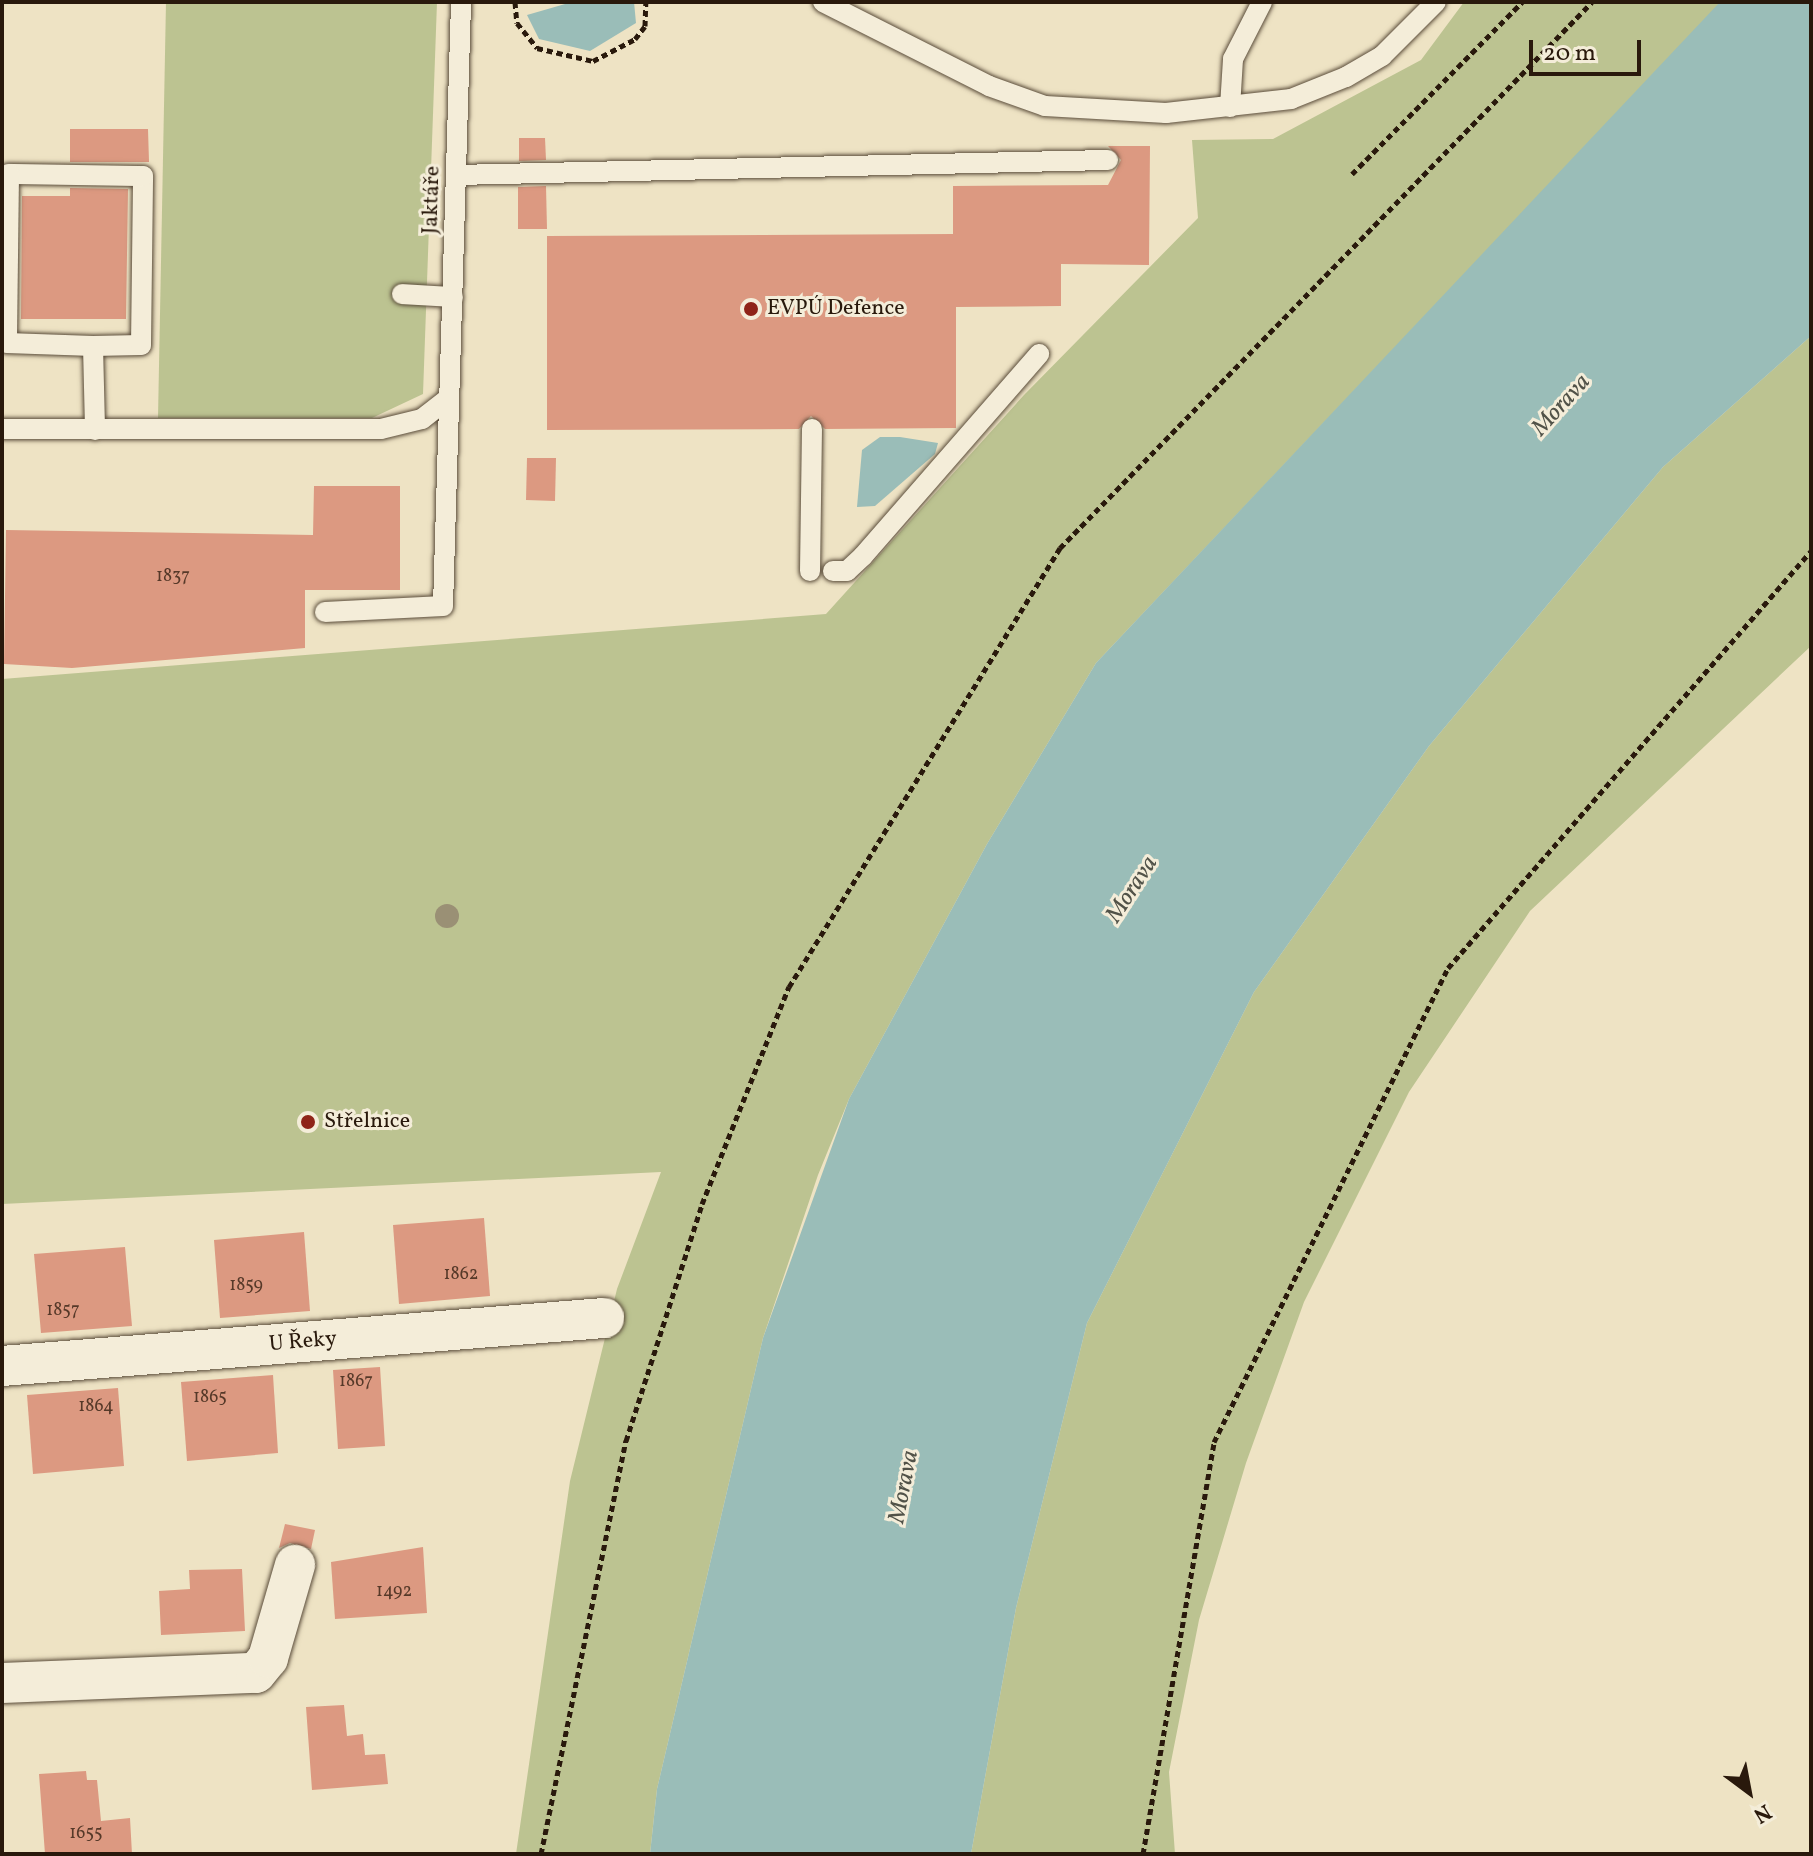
<!DOCTYPE html>
<meta charset="utf-8">
<style>
body{margin:0}
#map{position:relative;width:1813px;height:1856px;overflow:hidden;background:#eee3c4;font-family:Vollkorn,serif}
div>[style]{position:absolute}
.green>*{inset:0;background:#bcc391}
.water>*{inset:0;background:#9abdb8}
.building>*{inset:0;background:#dc9981}
.path>*{height:5px;margin-top:-2.5px;transform-origin:0;background:repeating-linear-gradient(90deg,#29190c 0 6px,transparent 0 10px)}
.roads{filter:drop-shadow(0 0 2px #5a4c3a) drop-shadow(0 0 2px #5a4c3a)}
.service>*{height:20px;margin:-10px;padding:0 10px;transform-origin:10px;border-radius:10px;background:#f4edd9}
.minor>*{height:40px;margin:-20px;padding:0 20px;transform-origin:20px;border-radius:20px;background:#f4edd9}
.trees>*{width:24px;height:24px;margin:-12px;border-radius:50%;background:#9a9075}
.dots>*{width:22px;height:22px;translate:-50% -50%;box-sizing:border-box;border:4px solid #f4edd9;border-radius:50%}
span{translate:-50% -50%;white-space:nowrap;text-align:center;line-height:1.15;-webkit-text-stroke:6px #f4edd9;paint-order:stroke}
.number-label{font-size:18px;color:#563929}
.number-label span{-webkit-text-stroke-width:0}
.street-label{font-size:22px;color:#29190c}
.poi-label{font-size:22px;color:#29190c}
.left{translate:0 -50%;text-align:left}
.water-label{font-size:24px;color:#515248;font-style:italic}
.frame{position:absolute;inset:0;border:4px solid #29190c;pointer-events:none}
.north{position:absolute;left:1709px;top:1752px;width:80px;height:80px;-webkit-text-stroke:6px #f4edd9;paint-order:stroke;rotate:148deg;font-size:22px;font-weight:700;line-height:32px;text-align:center;color:#29190c}
.north::after{content:'';display:block;margin:auto;width:28px;height:36px;background:#29190c;clip-path:polygon(50% 0,100% 100%,50% 72%,0 100%)}
.scale{position:absolute;left:1529px;top:40px;width:112px;height:36px;box-sizing:border-box;border:4px solid #29190c;border-top:0;padding-left:10px;font-size:24px;line-height:28px;white-space:nowrap;color:#29190c;-webkit-text-stroke:6px #f4edd9;paint-order:stroke}
</style>
<div id="map">
<div class="green">
<i style="clip-path:polygon(166px 2px,437px 2px,423px 394px,372px 418px,158px 418px)"></i>
<i style="clip-path:polygon(1464px 2px,1722px 2px,1096px 663px,987px 844px,849px 1099px,818px 1175px,763px 1338px,657px 1789px,650px 1854px,516px 1854px,570px 1481px,617px 1289px,661px 1172px,2px 1204px,2px 679px,826px 614px,1024px 395px,1198px 218px,1192px 140px,1273px 139px,1421px 60px)"></i>
<i style="clip-path:polygon(1811px 336px,1811px 646px,1530px 911px,1409px 1092px,1304px 1302px,1246px 1463px,1199px 1620px,1169px 1772px,1175px 1854px,971px 1854px,1016px 1608px,1087px 1323px,1254px 992px,1429px 746px,1663px 467px)"></i>
</div>
<div class="water">
<i style="clip-path:polygon(572px 2px,634px 2px,636px 23px,590px 51px,539px 39px,527px 15px)"></i>
<i style="clip-path:polygon(1720px 2px,1811px 2px,1811px 336px,1663px 467px,1429px 746px,1254px 992px,1087px 1323px,1016px 1608px,971px 1854px,650px 1854px,657px 1789px,763px 1338px,849px 1099px,987px 844px,1096px 663px)"></i>
<i style="clip-path:polygon(900px 437px,938px 443px,935px 454px,875px 506px,857px 507px,862px 450px,880px 437px)"></i>
</div>
<div class="building">
<i style="clip-path:polygon(70px 129px,148px 129px,149px 162px,70px 162px)"></i>
<i style="clip-path:polygon(519px 138px,545px 138px,546px 160px,519px 161px)"></i>
<i style="clip-path:polygon(1108px 146px,1150px 146px,1149px 265px,1061px 264px,1061px 306px,956px 307px,956px 428px,825px 429px,811px 416px,799px 429px,547px 430px,547px 236px,953px 234px,953px 186px,1108px 185px,1121px 160px)"></i>
<i style="clip-path:polygon(546px 186px,547px 229px,518px 229px,518px 187px)"></i>
<i style="clip-path:polygon(70px 188px,128px 189px,126px 319px,21px 319px,22px 196px,70px 196px)"></i>
<i style="clip-path:polygon(527px 458px,556px 458px,555px 501px,526px 500px)"></i>
<i style="clip-path:polygon(314px 486px,400px 486px,400px 590px,305px 590px,305px 648px,72px 668px,4px 664px,6px 530px,313px 535px)"></i>
<i style="clip-path:polygon(484px 1218px,490px 1296px,399px 1304px,393px 1225px)"></i>
<i style="clip-path:polygon(304px 1232px,310px 1311px,220px 1318px,214px 1240px)"></i>
<i style="clip-path:polygon(125px 1247px,132px 1326px,41px 1333px,34px 1254px)"></i>
<i style="clip-path:polygon(380px 1367px,385px 1446px,338px 1449px,333px 1370px)"></i>
<i style="clip-path:polygon(273px 1375px,278px 1453px,187px 1461px,181px 1382px)"></i>
<i style="clip-path:polygon(118px 1388px,124px 1466px,33px 1474px,27px 1395px)"></i>
<i style="clip-path:polygon(285px 1524px,315px 1530px,311px 1549px,290px 1543px,279px 1548px)"></i>
<i style="clip-path:polygon(423px 1547px,427px 1613px,335px 1619px,331px 1562px)"></i>
<i style="clip-path:polygon(242px 1569px,245px 1631px,161px 1635px,159px 1591px,190px 1589px,189px 1570px)"></i>
<i style="clip-path:polygon(344px 1705px,347px 1736px,363px 1734px,365px 1755px,385px 1754px,388px 1784px,312px 1790px,306px 1707px)"></i>
<i style="clip-path:polygon(86px 1771px,87px 1780px,97px 1780px,101px 1821px,130px 1818px,132px 1854px,45px 1854px,39px 1774px)"></i>
</div>
<div class="path">
<i style="left:515px;top:2px;width:21px;rotate:85deg"></i>
<i style="left:517px;top:23px;width:32px;rotate:51deg"></i>
<i style="left:537px;top:48px;width:57px;rotate:13.1deg"></i>
<i style="left:593px;top:61px;width:47px;rotate:-27.6deg"></i>
<i style="left:635px;top:39px;width:16px;rotate:-52deg"></i>
<i style="left:645px;top:26px;width:24px;rotate:-88deg"></i>
<i style="left:1352px;top:174px;width:242px;rotate:-45.3deg"></i>
<i style="left:541px;top:1854px;width:422px;rotate:-78.4deg"></i>
<i style="left:626px;top:1441px;width:249px;rotate:-72.2deg"></i>
<i style="left:702px;top:1204px;width:234px;rotate:-68.2deg"></i>
<i style="left:789px;top:987px;width:516px;rotate:-58.31deg"></i>
<i style="left:1060px;top:548px;width:762px;rotate:-45.74deg"></i>
<i style="left:1143px;top:1854px;width:418px;rotate:-80.2deg"></i>
<i style="left:1214px;top:1442px;width:529px;rotate:-63.73deg"></i>
<i style="left:1448px;top:968px;width:553px;rotate:-48.96deg"></i>
</div>
<div class="roads">
<div class="service">
<i style="left:823px;top:2px;width:186px;rotate:26.8deg"></i>
<i style="left:989px;top:86px;width:59px;rotate:19.7deg"></i>
<i style="left:1045px;top:106px;width:121px;rotate:3.3deg"></i>
<i style="left:1166px;top:113px;width:126px;rotate:-6.4deg"></i>
<i style="left:1291px;top:99px;width:59px;rotate:-21.8deg"></i>
<i style="left:1346px;top:77px;width:42px;rotate:-30.3deg"></i>
<i style="left:1382px;top:56px;width:76px;rotate:-45deg"></i>
<i style="left:1230px;top:107px;width:48px;rotate:-86.4deg"></i>
<i style="left:1233px;top:59px;width:64px;rotate:-63deg"></i>
<i style="left:456px;top:175px;width:652px;rotate:-1.32deg"></i>
<i style="left:402px;top:294px;width:51px;rotate:3.4deg"></i>
<i style="left:93px;top:346px;width:48px;rotate:-1.2deg"></i>
<i style="left:141px;top:345px;width:169px;rotate:-89.3deg"></i>
<i style="left:143px;top:176px;width:134px;rotate:-179.1deg"></i>
<i style="left:9px;top:174px;width:169px;rotate:90.7deg"></i>
<i style="left:7px;top:343px;width:86px;rotate:2deg"></i>
<i style="left:93px;top:346px;width:84px;rotate:88.6deg"></i>
<i style="left:2px;top:429px;width:379px"></i>
<i style="left:381px;top:429px;width:42px;rotate:-13.7deg"></i>
<i style="left:422px;top:419px;width:33px;rotate:-38deg"></i>
<i style="left:810px;top:571px;width:142px;rotate:-89.2deg"></i>
<i style="left:833px;top:571px;width:14px"></i>
<i style="left:847px;top:571px;width:22px;rotate:-43deg"></i>
<i style="left:863px;top:556px;width:268px;rotate:-48.9deg"></i>
<i style="left:325px;top:612px;width:118px;rotate:-2.9deg"></i>
<i style="left:443px;top:606px;width:604px;rotate:-88.29deg"></i>
</div>
<div class="minor">
<i style="left:2px;top:1366px;width:604px;rotate:-4.56deg"></i>
<i style="left:2px;top:1683px;width:254px;rotate:-2.3deg"></i>
<i style="left:256px;top:1673px;width:19px;rotate:-51deg"></i>
<i style="left:268px;top:1658px;width:97px;rotate:-73.8deg"></i>
</div>
</div>
<div class="trees">
<i style="left:447px;top:916px"></i>
</div>
<div class="dots">
<i style="left:751px;top:309px;background:#8f2418"></i>
<i style="left:308px;top:1122px;background:#8f2418"></i>
</div>
<div class="number-label">
<span style="left:173px;top:577px">1837</span>
<span style="left:461px;top:1275px">1862</span>
<span style="left:246px;top:1286px">1859</span>
<span style="left:63px;top:1311px">1857</span>
<span style="left:356px;top:1382px">1867</span>
<span style="left:210px;top:1398px">1865</span>
<span style="left:96px;top:1407px">1864</span>
<span style="left:394px;top:1592px">1492</span>
<span style="left:86px;top:1834px">1655</span>
</div>
<div class="street-label">
<span style="left:432px;top:200px;rotate:-88deg">Jaktáře</span>
<span style="left:303px;top:1342px;rotate:-5deg">U Řeky</span>
</div>
<div class="poi-label">
<span class="left" style="left:767px;top:309px">EVPÚ Defence</span>
<span class="left" style="left:324px;top:1122px">Střelnice</span>
</div>
<div class="water-label">
<span style="left:1562px;top:406px;rotate:-48deg">Morava</span>
<span style="left:1133px;top:890px;rotate:-57deg">Morava</span>
<span style="left:905px;top:1487px;rotate:-79deg">Morava</span>
</div>
<div class="frame"></div>
<div class="north">N</div>
<div class="scale">20 m</div>
</div>
